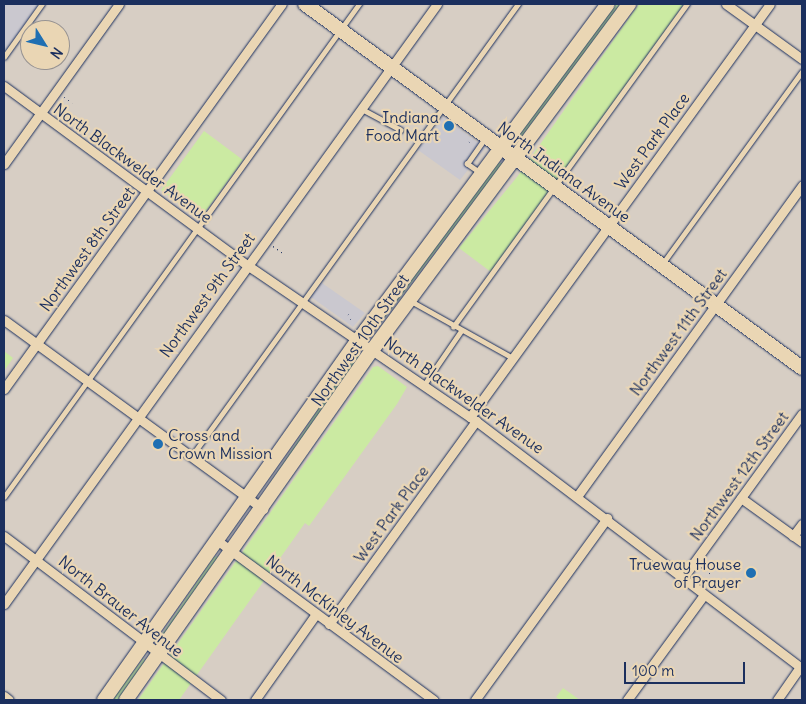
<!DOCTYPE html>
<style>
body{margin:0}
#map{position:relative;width:806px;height:704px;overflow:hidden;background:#d7cec4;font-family:Delius,sans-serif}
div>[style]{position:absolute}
.built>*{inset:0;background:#cac8cf}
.green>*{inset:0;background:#cbeaa2}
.path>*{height:1px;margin-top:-0.5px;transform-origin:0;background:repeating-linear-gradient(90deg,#1b2f5e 0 1px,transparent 0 5px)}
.roads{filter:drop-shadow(0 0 1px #1b2f5e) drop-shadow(0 0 1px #1b2f5e)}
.lane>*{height:4.5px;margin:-2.25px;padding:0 2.25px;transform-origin:2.25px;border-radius:2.25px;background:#ead6b4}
.street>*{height:9px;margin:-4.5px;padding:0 4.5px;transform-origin:4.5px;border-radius:4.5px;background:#ead6b4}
.secondary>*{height:14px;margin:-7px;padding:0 7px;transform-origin:7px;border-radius:7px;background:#ead6b4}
.dots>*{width:14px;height:14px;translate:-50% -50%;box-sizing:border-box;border:2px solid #ead6b4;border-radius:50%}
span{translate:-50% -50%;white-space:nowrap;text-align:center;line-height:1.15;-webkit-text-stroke:4.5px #ead6b4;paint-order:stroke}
.poi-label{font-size:16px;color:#1b2f5e}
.right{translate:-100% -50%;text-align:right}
.left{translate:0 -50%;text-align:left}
.street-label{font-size:16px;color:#1b2f5e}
.frame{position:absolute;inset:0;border:5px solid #1b2f5e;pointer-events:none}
.north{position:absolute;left:20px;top:20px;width:50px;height:50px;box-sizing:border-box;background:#ead6b4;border:1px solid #979392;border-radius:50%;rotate:126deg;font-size:14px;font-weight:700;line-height:20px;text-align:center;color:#1b2f5e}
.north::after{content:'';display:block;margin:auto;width:18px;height:22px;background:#1f6fb2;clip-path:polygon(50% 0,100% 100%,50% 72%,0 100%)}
.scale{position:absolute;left:624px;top:662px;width:121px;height:22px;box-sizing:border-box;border:2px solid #1b2f5e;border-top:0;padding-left:6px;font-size:15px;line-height:18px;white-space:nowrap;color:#1b2f5e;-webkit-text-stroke:4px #ead6b4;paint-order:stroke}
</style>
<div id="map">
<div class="built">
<i style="clip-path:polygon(4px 4px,39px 4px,4px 54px)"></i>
<i style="clip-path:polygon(443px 117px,485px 148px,460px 180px,418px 150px)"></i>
<i style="clip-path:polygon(322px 283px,365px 313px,353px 327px,311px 297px)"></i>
</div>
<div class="green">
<i style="clip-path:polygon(614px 4px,622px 4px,516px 144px,515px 140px)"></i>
<i style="clip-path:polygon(639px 4px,684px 4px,491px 272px,459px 248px,517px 177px)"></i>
<i style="clip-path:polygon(204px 131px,243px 160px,200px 219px,161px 190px)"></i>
<i style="clip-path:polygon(498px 163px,503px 163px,373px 333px,419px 267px)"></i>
<i style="clip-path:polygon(4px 351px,13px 358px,4px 371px)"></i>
<i style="clip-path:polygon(359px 354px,360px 356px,264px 492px,354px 355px)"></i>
<i style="clip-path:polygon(378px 366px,407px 387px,397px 404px,309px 526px,305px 523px,179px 700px,138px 700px,373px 367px)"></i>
<i style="clip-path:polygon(219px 556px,164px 637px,160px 637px,214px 557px)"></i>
<i style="clip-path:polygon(144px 658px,145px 664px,119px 700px,111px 700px)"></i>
<i style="clip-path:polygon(563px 688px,580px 700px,560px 700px,556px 697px)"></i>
</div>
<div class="path">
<i style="left:64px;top:97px;width:10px;rotate:37deg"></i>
<i style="left:469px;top:142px;width:4px;rotate:-63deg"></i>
<i style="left:273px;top:246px;width:12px;rotate:35deg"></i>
<i style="left:348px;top:314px;width:6px;rotate:59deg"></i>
<i style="left:701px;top:567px;width:14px;rotate:34deg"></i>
</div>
<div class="roads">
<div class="lane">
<i style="left:4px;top:57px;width:65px;rotate:-54.4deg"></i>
<i style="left:362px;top:109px;width:44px;rotate:28.3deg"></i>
<i style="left:480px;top:173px;width:16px;rotate:-145deg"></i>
<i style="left:467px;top:164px;width:32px;rotate:-55deg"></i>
<i style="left:663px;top:263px;width:236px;rotate:-54deg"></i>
<i style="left:411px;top:301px;width:117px;rotate:29.2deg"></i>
<i style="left:453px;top:327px;width:399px;rotate:-54.1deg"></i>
<i style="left:424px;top:385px;width:65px;rotate:-55.6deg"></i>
<i style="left:191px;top:457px;width:559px;rotate:-54.18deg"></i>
<i style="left:4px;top:497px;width:608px;rotate:-54.24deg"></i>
</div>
<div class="street">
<i style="left:726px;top:4px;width:94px;rotate:35.9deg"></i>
<i style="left:4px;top:86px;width:302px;rotate:36.4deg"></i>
<i style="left:247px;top:265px;width:277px;rotate:34.3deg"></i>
<i style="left:476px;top:421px;width:409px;rotate:37.2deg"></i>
<i style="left:4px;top:164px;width:197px;rotate:-54.3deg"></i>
<i style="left:4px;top:320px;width:321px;rotate:36.1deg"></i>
<i style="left:4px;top:389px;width:475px;rotate:-54.2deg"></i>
<i style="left:470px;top:417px;width:510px;rotate:-54.01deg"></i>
<i style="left:578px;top:495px;width:382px;rotate:-54.1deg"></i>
<i style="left:741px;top:498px;width:75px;rotate:35.8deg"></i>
<i style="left:4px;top:536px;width:272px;rotate:37.1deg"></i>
<i style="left:793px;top:536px;width:15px;rotate:-53deg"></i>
<i style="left:218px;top:541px;width:268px;rotate:36.4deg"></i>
<i style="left:682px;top:579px;width:204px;rotate:-54deg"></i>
<i style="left:4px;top:604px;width:740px;rotate:-54.18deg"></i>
<i style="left:329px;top:624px;width:251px;rotate:-54.1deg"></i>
<i style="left:4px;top:696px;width:6px;rotate:39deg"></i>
<i style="left:255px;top:700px;width:105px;rotate:-54.7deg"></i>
<i style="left:475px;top:700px;width:225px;rotate:-54deg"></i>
<i style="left:627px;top:700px;width:129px;rotate:-53.8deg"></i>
<i style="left:777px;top:700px;width:40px;rotate:-55.1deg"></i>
</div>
<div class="secondary">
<i style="left:305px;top:4px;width:616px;rotate:36.22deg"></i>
<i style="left:104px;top:700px;width:442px;rotate:-54.8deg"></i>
<i style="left:359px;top:339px;width:417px;rotate:-53.4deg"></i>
<i style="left:126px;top:700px;width:429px;rotate:-54.9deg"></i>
<i style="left:373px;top:349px;width:430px;rotate:-53.4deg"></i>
</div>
</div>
<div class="dots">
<i style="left:449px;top:126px;background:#1f6fb2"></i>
<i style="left:158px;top:444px;background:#1f6fb2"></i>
<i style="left:751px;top:573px;background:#1f6fb2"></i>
</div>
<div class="poi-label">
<span class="right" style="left:439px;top:126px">Indiana<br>Food Mart</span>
<span class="left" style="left:168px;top:444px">Cross and<br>Crown Mission</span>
<span class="right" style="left:741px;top:573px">Trueway House<br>of Prayer</span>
</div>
<div class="street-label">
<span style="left:652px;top:141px;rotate:-54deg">West Park Place</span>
<span style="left:133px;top:163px;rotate:36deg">North Blackwelder Avenue</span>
<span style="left:564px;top:172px;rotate:36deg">North Indiana Avenue</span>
<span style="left:87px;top:249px;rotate:-54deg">Northwest 8th Street</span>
<span style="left:207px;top:295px;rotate:-54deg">Northwest 9th Street</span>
<span style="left:678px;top:332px;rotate:-54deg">Northwest 11th Street</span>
<span style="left:360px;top:340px;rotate:-55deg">Northwest 10th Street</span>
<span style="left:464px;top:395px;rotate:35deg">North Blackwelder Avenue</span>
<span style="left:739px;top:476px;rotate:-54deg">Northwest 12th Street</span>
<span style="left:391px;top:514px;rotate:-54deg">West Park Place</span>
<span style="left:121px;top:606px;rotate:38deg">North Brauer Avenue</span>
<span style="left:335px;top:609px;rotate:37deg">North McKinley Avenue</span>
</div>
<div class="frame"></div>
<div class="north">N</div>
<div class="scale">100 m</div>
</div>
